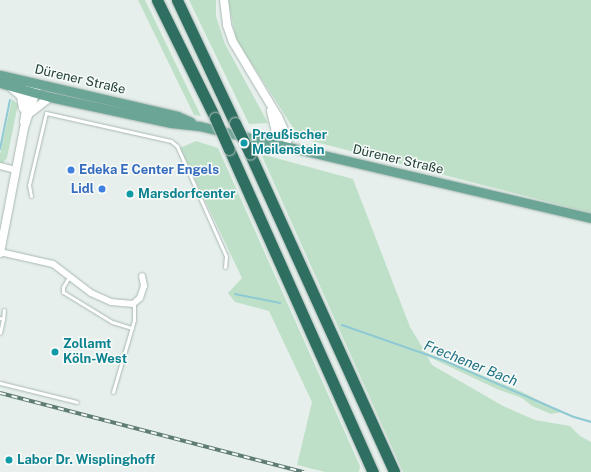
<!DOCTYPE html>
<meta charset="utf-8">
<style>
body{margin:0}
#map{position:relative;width:591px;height:472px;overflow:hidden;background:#e6efeb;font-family:"Public Sans",sans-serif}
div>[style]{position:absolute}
.green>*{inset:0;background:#bfe0c8}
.stream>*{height:2px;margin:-1px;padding:0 1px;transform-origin:1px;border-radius:1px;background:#8ec9d4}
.roads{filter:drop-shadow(0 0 1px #a8b8b2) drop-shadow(0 0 1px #a8b8b2)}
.lane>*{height:3px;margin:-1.5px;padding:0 1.5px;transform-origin:1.5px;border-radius:1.5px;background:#fff}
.street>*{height:6px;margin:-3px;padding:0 3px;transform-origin:3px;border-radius:3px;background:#fff}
.secondary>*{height:8px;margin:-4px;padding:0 4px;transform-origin:4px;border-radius:4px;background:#fff}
.primary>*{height:9px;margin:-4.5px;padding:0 4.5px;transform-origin:4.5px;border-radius:4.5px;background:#6aa596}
.highway>*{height:11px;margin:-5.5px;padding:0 5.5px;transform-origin:5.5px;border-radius:5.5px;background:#2f6f62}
.rail>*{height:3.5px;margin-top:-1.75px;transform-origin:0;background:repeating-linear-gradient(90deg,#f7fbf9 0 6px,#5f7d75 0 12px);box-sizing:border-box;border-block:1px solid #5f7d75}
.bridges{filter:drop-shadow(0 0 1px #c2cac8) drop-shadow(0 0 1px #c2cac8)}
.highway-bridge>*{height:11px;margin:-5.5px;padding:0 5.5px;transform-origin:5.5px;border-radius:5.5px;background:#2f6f62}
.dots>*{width:11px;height:11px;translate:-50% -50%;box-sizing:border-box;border:2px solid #f7fbf9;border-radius:50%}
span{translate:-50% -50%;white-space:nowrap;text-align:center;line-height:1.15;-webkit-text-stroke:3px #f7fbf9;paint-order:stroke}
.street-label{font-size:13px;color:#24423a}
.culture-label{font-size:13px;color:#0d838f;font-weight:700}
.left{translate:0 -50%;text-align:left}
.shop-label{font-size:13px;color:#366cbe;font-weight:700}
.right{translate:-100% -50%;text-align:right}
.water-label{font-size:14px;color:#1c6f80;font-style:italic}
</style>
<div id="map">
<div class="green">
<i style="clip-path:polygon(138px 0,145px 0,201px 116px,194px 115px)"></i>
<i style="clip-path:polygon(189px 0,216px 0,216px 16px,225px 44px,268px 123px,249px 124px)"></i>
<i style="clip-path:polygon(228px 0,591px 0,591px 213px,308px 140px,297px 134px,236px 39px)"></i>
<i style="clip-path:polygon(12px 99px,18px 105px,17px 109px,7px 158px,2px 164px,0 164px,0 154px)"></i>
<i style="clip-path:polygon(196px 141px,218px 148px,360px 466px,359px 472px,325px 472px,297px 465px,312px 402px,269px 311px,235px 302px,228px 293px,242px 278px,180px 148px)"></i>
<i style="clip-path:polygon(261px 154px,353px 179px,410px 327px,425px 352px,520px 391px,562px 412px,551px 414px,532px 406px,522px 398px,497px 389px,427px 356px,432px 365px,503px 406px,535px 420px,570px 426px,580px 436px,591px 442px,591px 472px,403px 472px)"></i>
</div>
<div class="stream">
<i style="left:0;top:149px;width:50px;rotate:-78.5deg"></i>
<i style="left:235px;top:294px;width:46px;rotate:11.3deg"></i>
<i style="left:342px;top:325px;width:109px;rotate:19.3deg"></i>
<i style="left:445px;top:361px;width:141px;rotate:23.5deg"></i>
<i style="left:574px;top:417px;width:18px;rotate:16deg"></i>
</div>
<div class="roads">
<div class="lane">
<i style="left:31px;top:196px;width:11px;rotate:-100deg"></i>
<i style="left:29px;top:185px;width:74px;rotate:-76.7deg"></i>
<i style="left:46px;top:113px;width:128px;rotate:12.6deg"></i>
<i style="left:171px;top:141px;width:8px;rotate:40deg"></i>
<i style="left:177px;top:146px;width:120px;rotate:66deg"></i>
<i style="left:226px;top:256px;width:11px;rotate:95deg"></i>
<i style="left:69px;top:277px;width:12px;rotate:121deg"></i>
<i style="left:63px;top:287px;width:5px;rotate:90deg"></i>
<i style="left:63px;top:292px;width:57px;rotate:31.5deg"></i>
<i style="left:112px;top:322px;width:21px;rotate:17deg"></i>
<i style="left:0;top:318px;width:3px;rotate:18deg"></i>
<i style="left:3px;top:319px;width:14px;rotate:102deg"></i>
<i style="left:3px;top:319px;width:9px;rotate:-84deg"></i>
<i style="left:0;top:383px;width:79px;rotate:13.9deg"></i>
<i style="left:113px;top:392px;width:75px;rotate:-73.7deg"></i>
<i style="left:134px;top:320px;width:17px;rotate:-90deg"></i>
</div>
<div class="street">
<i style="left:0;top:166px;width:16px;rotate:14deg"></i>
<i style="left:0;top:252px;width:54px;rotate:12.8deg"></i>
<i style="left:53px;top:264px;width:48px;rotate:37.3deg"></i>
<i style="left:91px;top:293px;width:22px;rotate:24deg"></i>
<i style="left:111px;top:302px;width:22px;rotate:5deg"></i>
<i style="left:133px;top:304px;width:9px;rotate:-41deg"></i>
<i style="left:140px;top:298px;width:13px;rotate:-72deg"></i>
<i style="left:144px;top:286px;width:10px;rotate:-101deg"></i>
</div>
<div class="secondary">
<i style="left:224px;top:0;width:25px;rotate:83deg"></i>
<i style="left:227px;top:25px;width:18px;rotate:71deg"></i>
<i style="left:233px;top:42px;width:87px;rotate:59deg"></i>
<i style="left:278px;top:117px;width:23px;rotate:65deg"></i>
<i style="left:288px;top:138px;width:9px;rotate:103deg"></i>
<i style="left:9px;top:86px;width:16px;rotate:40deg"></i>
<i style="left:21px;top:96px;width:12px;rotate:81deg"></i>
<i style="left:271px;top:111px;width:22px;rotate:77deg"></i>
<i style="left:276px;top:132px;width:12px;rotate:95deg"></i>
<i style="left:31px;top:112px;width:24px;rotate:-38deg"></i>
<i style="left:24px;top:122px;width:37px;rotate:-81deg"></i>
<i style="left:0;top:253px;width:127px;rotate:-79.1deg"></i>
<i style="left:24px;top:128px;width:42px;rotate:-72deg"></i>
</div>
<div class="primary">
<i style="left:0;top:75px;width:182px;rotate:13deg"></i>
<i style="left:177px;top:116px;width:15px;rotate:23deg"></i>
<i style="left:0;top:83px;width:52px;rotate:15.6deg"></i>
<i style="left:50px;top:97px;width:124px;rotate:12.1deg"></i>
<i style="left:171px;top:123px;width:28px;rotate:6deg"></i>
<i style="left:199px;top:126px;width:403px;rotate:13.2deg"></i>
</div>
<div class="highway">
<i style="left:157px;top:0;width:131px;rotate:63.8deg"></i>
<i style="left:177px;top:0;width:136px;rotate:64.8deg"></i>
<i style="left:229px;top:149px;width:354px;rotate:66deg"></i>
<i style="left:250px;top:154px;width:349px;rotate:65.6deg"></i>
</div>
</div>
<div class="rail">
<i style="left:0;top:393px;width:314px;rotate:14.6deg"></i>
</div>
<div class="bridges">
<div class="highway-bridge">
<i style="left:215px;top:118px;width:34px;rotate:66deg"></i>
<i style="left:235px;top:123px;width:34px;rotate:64deg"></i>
</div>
</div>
<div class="dots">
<i style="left:244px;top:143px;background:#0f9aa8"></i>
<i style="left:71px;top:170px;background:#3f7fe0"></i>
<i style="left:102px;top:189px;background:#3f7fe0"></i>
<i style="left:130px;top:194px;background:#0f9aa8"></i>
<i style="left:55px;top:352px;background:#0f9aa8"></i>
<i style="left:9px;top:460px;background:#0f9aa8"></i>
</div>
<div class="street-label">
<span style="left:80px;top:80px;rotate:13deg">Dürener Straße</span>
<span style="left:398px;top:160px;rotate:13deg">Dürener Straße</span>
</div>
<div class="culture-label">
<span class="left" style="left:252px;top:143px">Preußischer<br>Meilenstein</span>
<span class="left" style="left:138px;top:194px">Marsdorfcenter</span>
<span class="left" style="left:63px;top:352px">Zollamt<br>Köln-West</span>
<span class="left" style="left:17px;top:460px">Labor Dr. Wisplinghoff</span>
</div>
<div class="shop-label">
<span class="left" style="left:79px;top:170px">Edeka E Center Engels</span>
<span class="right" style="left:94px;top:189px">Lidl</span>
</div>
<div class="water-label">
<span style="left:471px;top:363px;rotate:22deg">Frechener Bach</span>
</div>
</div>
